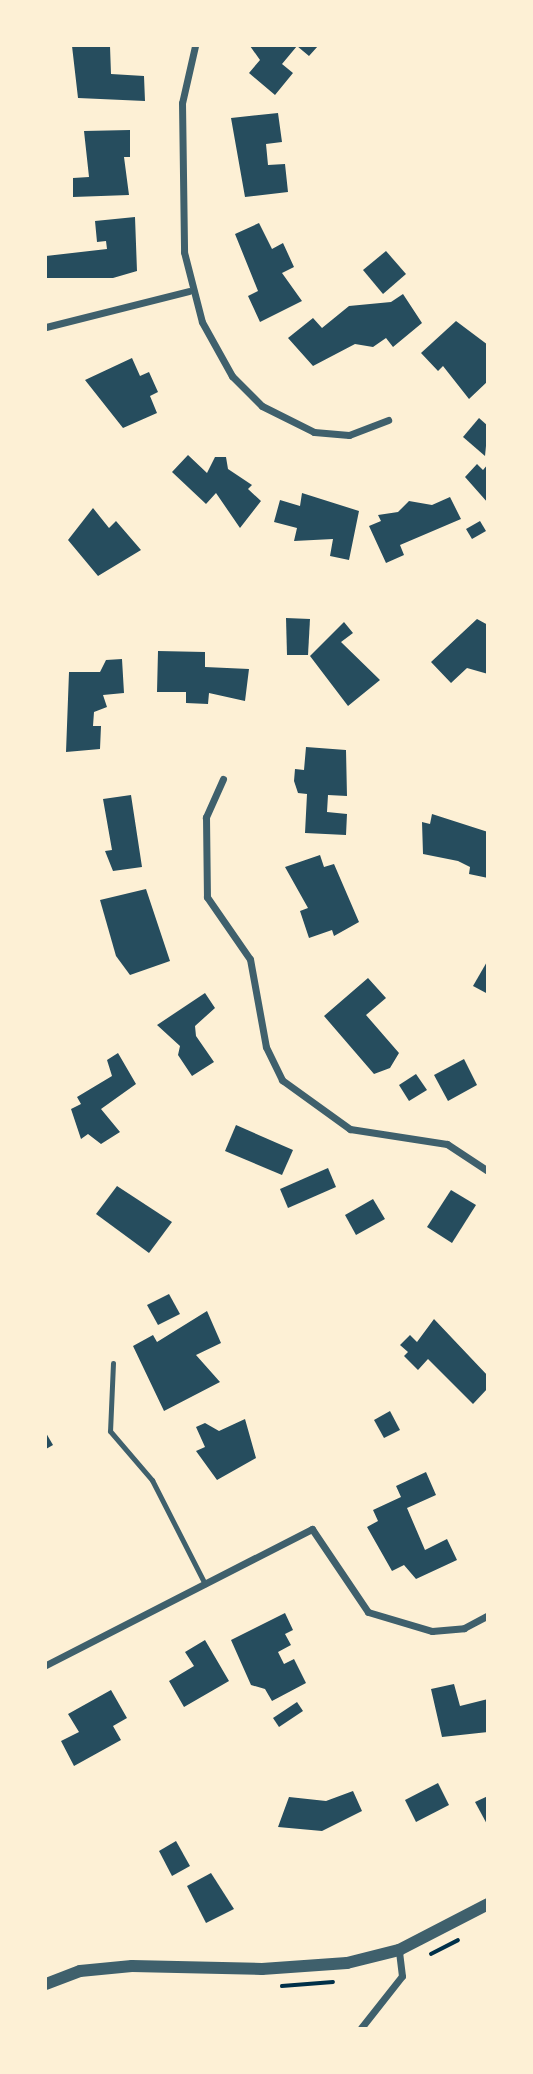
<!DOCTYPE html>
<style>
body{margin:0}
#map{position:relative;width:533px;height:2074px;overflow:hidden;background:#fdf0d5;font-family:Lora,serif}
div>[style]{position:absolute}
.building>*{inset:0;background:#264d5e}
.path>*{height:3.5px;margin:-1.75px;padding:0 1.75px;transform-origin:1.75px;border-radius:1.75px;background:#003049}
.service>*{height:5px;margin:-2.5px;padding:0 2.5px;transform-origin:2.5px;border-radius:2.5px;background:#3f606c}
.minor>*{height:7px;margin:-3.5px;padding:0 3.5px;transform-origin:3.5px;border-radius:3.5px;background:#3f606c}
.tertiary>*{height:12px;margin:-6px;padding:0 6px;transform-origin:6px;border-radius:6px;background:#3f606c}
span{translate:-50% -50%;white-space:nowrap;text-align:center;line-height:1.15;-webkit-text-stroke:5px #fdf0d5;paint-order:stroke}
.frame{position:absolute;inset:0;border:47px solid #fdf0d5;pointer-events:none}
</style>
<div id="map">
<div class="building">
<i style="clip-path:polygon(72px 46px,110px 46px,111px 74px,144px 76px,145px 101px,78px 98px)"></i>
<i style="clip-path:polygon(250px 46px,318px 46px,309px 56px,297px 46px,282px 64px,293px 73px,275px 95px,249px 73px,260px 60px)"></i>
<i style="clip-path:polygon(278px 113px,282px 142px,266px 144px,268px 165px,285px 164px,288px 192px,245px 197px,231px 118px)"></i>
<i style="clip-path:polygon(130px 130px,130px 157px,124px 157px,129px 195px,73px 197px,73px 178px,89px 177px,84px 131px)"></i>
<i style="clip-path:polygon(135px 217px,137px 271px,113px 278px,46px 278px,46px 256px,107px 249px,106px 241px,97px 242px,95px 221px)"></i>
<i style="clip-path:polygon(259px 223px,272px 249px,283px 243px,294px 267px,282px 273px,302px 301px,260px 322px,248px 296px,258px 291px,235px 234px)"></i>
<i style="clip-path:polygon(386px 251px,406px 274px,383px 294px,363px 270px)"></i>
<i style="clip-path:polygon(403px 294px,422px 323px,393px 347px,386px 338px,373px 347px,355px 344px,313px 366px,288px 338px,313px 318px,322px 328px,349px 306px,391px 302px)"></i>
<i style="clip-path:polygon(456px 321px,488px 345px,488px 381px,469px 399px,443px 366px,438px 371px,421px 353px)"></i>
<i style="clip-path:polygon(132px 358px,140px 376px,149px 372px,158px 392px,150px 396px,157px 413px,123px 428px,85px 380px)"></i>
<i style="clip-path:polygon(479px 418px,488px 426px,485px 456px,463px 437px)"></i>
<i style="clip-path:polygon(188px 455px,207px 473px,215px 457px,226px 457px,228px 469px,252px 485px,248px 489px,261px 501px,240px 528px,216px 493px,206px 504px,172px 472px)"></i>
<i style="clip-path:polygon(477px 464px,483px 470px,488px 464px,488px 503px,465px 477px)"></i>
<i style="clip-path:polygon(302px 493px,359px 511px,349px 560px,330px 556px,333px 539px,294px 541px,297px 528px,274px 522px,280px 500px,300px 506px)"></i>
<i style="clip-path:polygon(450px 497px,461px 519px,400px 545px,404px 555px,386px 563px,369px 526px,381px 521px,378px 515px,398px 512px,409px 501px,432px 505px)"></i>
<i style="clip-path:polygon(93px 508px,109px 528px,116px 521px,141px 550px,98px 576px,68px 540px)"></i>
<i style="clip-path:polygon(480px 521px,486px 531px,472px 539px,466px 529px)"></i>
<i style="clip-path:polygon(286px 618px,310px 619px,308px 655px,287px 655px)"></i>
<i style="clip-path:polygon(477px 619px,488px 625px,488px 674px,467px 668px,451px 683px,431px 662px)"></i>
<i style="clip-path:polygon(344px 622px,353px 633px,341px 642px,380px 680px,348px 706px,310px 656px)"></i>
<i style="clip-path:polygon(158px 651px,205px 652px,205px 667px,249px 669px,245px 701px,209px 693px,208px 704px,186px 703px,186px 692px,157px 692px)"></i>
<i style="clip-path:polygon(122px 659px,124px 693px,103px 695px,107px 707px,94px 712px,93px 726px,101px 726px,100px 749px,66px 752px,69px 672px,100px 672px,106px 660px)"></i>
<i style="clip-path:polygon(306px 747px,346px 750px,347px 796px,328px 795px,327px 812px,347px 814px,346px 835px,305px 833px,307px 794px,298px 793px,294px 781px,295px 769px,304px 770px)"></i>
<i style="clip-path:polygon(131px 795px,142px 867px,113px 871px,105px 851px,112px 850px,103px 799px)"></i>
<i style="clip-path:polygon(432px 814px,488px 832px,488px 878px,469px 874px,470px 867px,458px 861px,423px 854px,422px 822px,430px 824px)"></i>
<i style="clip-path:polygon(320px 855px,324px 867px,334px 864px,359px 922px,334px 936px,332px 930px,309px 938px,300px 911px,308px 908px,285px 867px)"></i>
<i style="clip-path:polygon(146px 889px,170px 961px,130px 975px,116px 956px,100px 900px)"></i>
<i style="clip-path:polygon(488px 960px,488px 994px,473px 986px)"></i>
<i style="clip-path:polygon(368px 978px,386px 998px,366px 1015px,399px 1053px,390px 1068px,374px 1074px,324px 1016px)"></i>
<i style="clip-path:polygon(205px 993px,215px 1008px,195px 1026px,196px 1036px,214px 1062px,192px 1076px,178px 1055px,180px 1046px,157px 1025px)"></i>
<i style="clip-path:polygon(118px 1053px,136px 1084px,101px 1109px,120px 1132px,101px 1144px,88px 1134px,81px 1139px,71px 1109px,81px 1104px,77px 1097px,112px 1076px,107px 1060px)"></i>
<i style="clip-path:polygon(464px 1059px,477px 1085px,448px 1101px,434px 1075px)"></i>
<i style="clip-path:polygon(416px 1074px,427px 1090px,409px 1101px,399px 1085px)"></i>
<i style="clip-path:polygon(236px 1125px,293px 1150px,282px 1175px,225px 1151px)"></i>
<i style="clip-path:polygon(328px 1168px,336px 1187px,288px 1208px,280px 1189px)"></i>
<i style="clip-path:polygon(117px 1186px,172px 1222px,149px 1253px,96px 1214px)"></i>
<i style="clip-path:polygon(451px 1190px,476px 1205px,452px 1243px,427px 1227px)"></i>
<i style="clip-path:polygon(373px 1199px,385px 1219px,356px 1235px,345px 1215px)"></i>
<i style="clip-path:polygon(169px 1294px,180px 1314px,158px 1325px,147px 1305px)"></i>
<i style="clip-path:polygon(207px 1311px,221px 1343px,196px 1355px,220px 1382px,164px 1411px,133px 1346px,153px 1335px,157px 1342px)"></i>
<i style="clip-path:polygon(434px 1319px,488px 1376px,488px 1388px,473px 1404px,428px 1359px,418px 1370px,404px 1356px,408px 1352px,400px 1345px,410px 1335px,417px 1342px)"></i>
<i style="clip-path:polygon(390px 1411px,400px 1430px,384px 1438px,374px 1420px)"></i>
<i style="clip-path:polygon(245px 1419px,256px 1458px,217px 1480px,196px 1451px,205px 1447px,196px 1427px,205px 1423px,219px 1431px)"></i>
<i style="clip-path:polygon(46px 1433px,53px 1445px,46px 1449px)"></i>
<i style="clip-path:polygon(426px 1472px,436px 1495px,407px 1508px,425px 1550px,447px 1539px,457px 1560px,416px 1579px,404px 1565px,392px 1571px,367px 1527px,378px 1521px,373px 1510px,401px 1497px,396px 1486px)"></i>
<i style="clip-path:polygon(285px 1613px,293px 1630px,285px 1634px,291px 1645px,278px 1652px,284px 1664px,294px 1659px,306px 1683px,272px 1701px,265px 1689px,251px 1685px,231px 1640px)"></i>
<i style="clip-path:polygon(205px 1640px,229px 1681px,184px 1707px,169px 1681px,194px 1666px,185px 1652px)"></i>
<i style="clip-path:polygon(454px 1684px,460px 1706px,488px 1699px,488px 1732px,442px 1737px,431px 1689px)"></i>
<i style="clip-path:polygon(111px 1690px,127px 1718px,113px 1726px,121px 1740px,74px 1766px,61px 1741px,79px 1732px,68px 1714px)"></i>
<i style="clip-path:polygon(297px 1702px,303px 1711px,279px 1727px,273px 1718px)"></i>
<i style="clip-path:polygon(438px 1783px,449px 1805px,416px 1822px,405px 1800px)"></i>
<i style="clip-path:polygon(353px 1791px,362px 1811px,322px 1831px,278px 1827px,289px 1797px,326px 1801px)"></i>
<i style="clip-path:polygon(488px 1796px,488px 1826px,475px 1802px)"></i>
<i style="clip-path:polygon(176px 1841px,190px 1866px,172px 1876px,159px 1851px)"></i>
<i style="clip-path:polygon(211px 1873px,234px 1909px,206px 1923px,187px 1886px)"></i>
</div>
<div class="path">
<i style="left:431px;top:1954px;width:30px;rotate:-27deg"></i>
<i style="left:282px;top:1986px;width:51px;rotate:-4.5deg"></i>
</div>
<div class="service">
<i style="left:113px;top:1363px;width:68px;rotate:92.5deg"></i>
<i style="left:110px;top:1431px;width:65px;rotate:49.4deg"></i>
<i style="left:152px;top:1480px;width:117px;rotate:63deg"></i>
</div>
<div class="minor">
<i style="left:195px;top:46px;width:58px;rotate:102.8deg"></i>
<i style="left:182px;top:103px;width:149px;rotate:89.2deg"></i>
<i style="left:184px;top:252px;width:72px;rotate:75.6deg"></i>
<i style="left:202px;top:322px;width:62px;rotate:60.9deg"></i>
<i style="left:232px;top:376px;width:42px;rotate:45deg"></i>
<i style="left:262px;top:406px;width:58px;rotate:26.6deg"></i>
<i style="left:314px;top:432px;width:35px;rotate:5deg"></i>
<i style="left:349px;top:435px;width:42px;rotate:-21deg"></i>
<i style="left:46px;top:327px;width:147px;rotate:-14.1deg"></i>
<i style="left:223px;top:779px;width:42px;rotate:114.1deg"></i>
<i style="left:206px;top:817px;width:80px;rotate:89.3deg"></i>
<i style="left:207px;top:897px;width:75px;rotate:55.3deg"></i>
<i style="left:250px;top:959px;width:89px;rotate:79.7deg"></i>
<i style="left:266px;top:1047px;width:37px;rotate:64deg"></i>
<i style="left:282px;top:1080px;width:84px;rotate:35.8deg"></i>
<i style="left:350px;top:1129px;width:98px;rotate:8.8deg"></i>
<i style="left:447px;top:1144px;width:49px;rotate:33.4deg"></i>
<i style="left:46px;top:1665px;width:299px;rotate:-27.1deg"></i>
<i style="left:312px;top:1529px;width:100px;rotate:56deg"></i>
<i style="left:368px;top:1612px;width:67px;rotate:16.5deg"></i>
<i style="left:432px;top:1631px;width:32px;rotate:-5deg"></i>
<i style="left:464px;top:1628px;width:27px;rotate:-28deg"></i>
<i style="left:361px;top:2028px;width:66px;rotate:-51.7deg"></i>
<i style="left:402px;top:1976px;width:26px;rotate:-97deg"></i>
</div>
<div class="tertiary">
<i style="left:46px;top:1984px;width:36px;rotate:-21deg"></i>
<i style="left:80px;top:1971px;width:52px;rotate:-5.5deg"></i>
<i style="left:132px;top:1966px;width:130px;rotate:1.3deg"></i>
<i style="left:262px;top:1969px;width:85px;rotate:-4deg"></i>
<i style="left:347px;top:1963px;width:54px;rotate:-14deg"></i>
<i style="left:399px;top:1950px;width:100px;rotate:-27.3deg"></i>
</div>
<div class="frame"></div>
</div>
